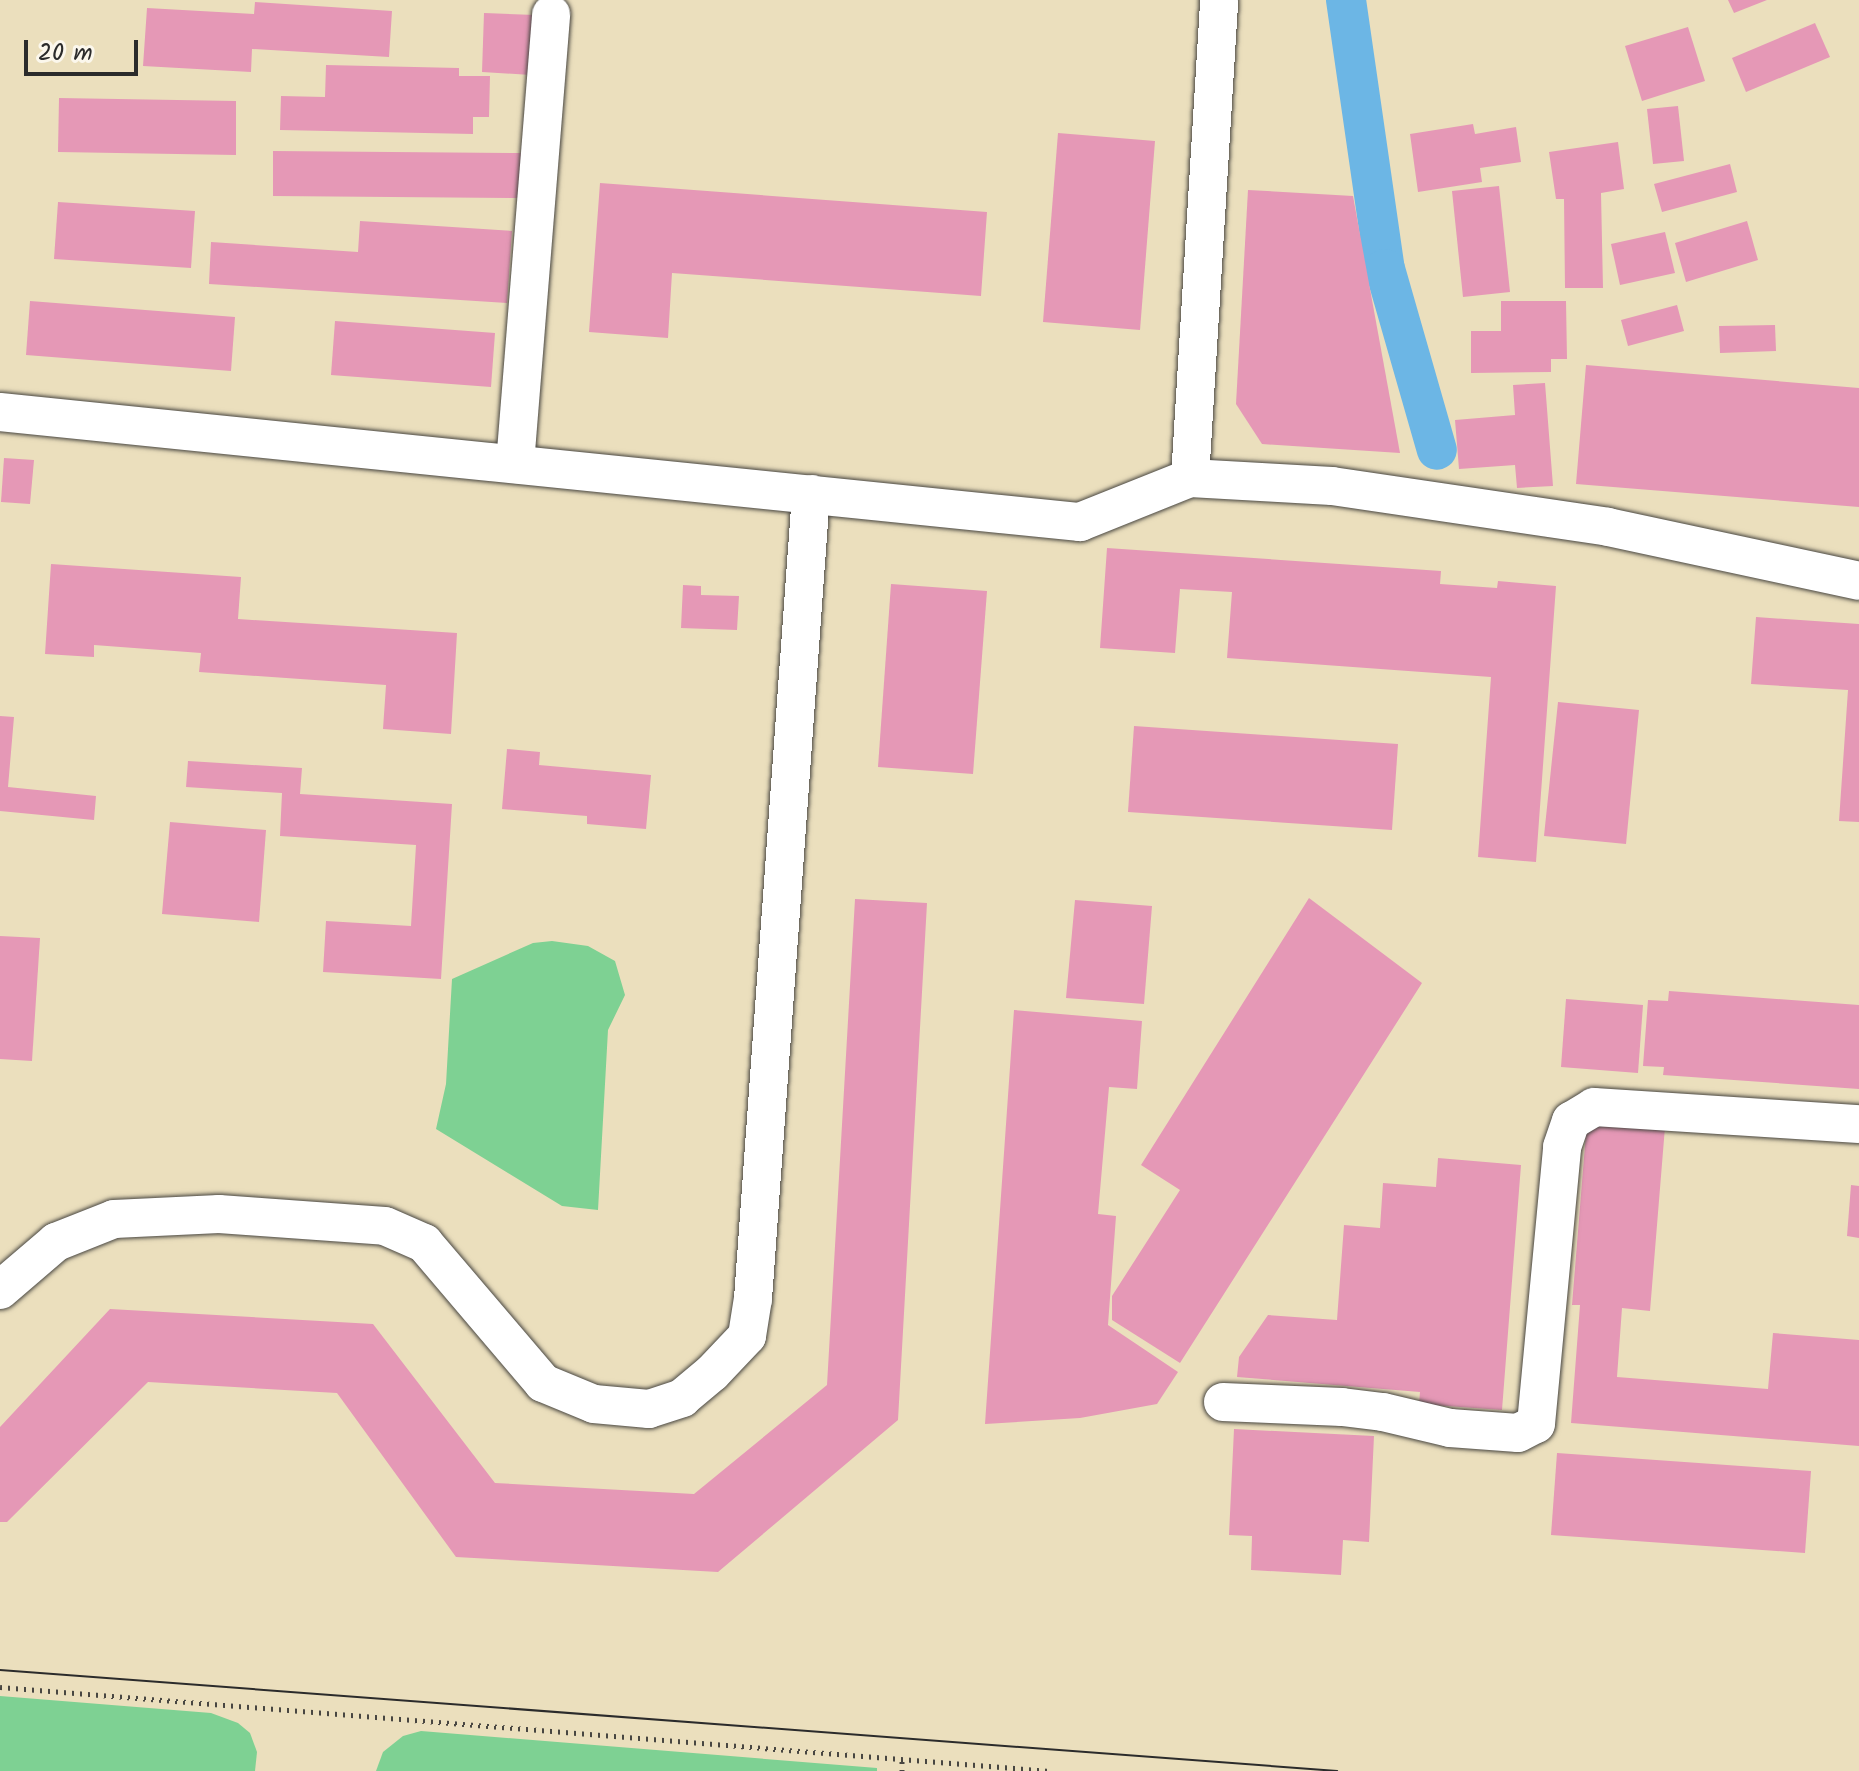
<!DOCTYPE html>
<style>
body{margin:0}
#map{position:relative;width:1859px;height:1771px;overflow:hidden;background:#ebdfbd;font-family:Kalam,sans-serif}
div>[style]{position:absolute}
.green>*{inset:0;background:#7ed193}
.canal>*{height:40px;margin:-20px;padding:0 20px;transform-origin:20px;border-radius:20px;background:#6cb6e5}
.building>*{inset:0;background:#e598b6}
.path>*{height:5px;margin-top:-2.5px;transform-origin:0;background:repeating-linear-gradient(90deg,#484641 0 2px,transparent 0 8px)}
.roads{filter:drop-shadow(0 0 2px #484641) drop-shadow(0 0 2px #484641)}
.minor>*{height:38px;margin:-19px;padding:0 19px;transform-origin:19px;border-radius:19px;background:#fff}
.tram>*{height:2px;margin:-1px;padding:0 1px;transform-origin:1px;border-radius:1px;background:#2b2b2b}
span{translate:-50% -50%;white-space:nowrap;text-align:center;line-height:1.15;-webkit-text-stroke:6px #fbf7ec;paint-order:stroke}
.scale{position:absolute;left:24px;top:40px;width:114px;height:36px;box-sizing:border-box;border:4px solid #2b2b2b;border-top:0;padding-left:10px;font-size:24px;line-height:28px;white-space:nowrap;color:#2b2b2b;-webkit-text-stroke:6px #fbf7ec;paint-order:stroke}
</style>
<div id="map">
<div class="green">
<i style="clip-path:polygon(552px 941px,588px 946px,615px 961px,625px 995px,608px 1030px,598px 1210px,562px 1206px,436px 1129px,446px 1084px,452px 979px,533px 943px)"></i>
<i style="clip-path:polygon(0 1696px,211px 1713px,238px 1723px,250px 1733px,257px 1752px,255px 1771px,0 1771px)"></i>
<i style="clip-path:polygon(421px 1731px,877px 1768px,877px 1771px,376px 1771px,383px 1752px,403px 1736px)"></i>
</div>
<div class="canal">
<i style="left:1346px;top:0;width:272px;rotate:81.8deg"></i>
<i style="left:1385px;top:269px;width:188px;rotate:74deg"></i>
</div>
<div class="building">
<i style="clip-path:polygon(1728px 0,1767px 0,1734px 13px)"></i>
<i style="clip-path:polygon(255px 2px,392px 11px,389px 57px,252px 49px,251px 72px,143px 66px,147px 8px,254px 14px)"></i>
<i style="clip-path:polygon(484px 13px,535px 15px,531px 75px,482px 72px)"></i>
<i style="clip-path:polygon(1815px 23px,1830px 57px,1746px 92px,1732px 58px)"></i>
<i style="clip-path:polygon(1688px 27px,1705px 81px,1642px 101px,1625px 46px)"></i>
<i style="clip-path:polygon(326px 65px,459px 68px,459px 76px,490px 76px,489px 117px,473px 117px,473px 134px,280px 130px,281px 96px,325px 97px)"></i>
<i style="clip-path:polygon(59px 98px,236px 101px,236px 155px,58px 152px)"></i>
<i style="clip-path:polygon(1678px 106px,1684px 161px,1653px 164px,1647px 109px)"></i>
<i style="clip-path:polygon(1473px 124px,1475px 134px,1516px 127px,1521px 162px,1480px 168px,1482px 182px,1418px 192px,1410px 134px)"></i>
<i style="clip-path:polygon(1058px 133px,1155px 141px,1140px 330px,1043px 322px)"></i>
<i style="clip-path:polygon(1618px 142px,1624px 189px,1601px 193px,1603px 288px,1565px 288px,1564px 199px,1556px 199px,1549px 152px)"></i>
<i style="clip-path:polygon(273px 151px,523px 153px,523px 198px,273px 196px)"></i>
<i style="clip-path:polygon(1730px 164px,1737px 192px,1662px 212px,1654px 184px)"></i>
<i style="clip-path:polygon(600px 183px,987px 212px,981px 296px,672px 273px,668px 338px,589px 332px)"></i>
<i style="clip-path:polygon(1499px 186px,1510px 292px,1463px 297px,1452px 191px)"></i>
<i style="clip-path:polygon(1248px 190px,1353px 196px,1400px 453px,1262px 444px,1236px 404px)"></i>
<i style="clip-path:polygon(58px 202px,195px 211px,191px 268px,54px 259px)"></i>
<i style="clip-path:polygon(360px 221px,512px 231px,507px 303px,209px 284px,211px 242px,358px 252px)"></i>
<i style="clip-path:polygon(1747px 221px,1758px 260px,1686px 282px,1675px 243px)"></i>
<i style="clip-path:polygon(1665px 232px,1675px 273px,1620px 285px,1611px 244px)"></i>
<i style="clip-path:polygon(30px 301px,235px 317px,231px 371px,26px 355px)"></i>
<i style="clip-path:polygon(1501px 301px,1566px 301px,1567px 359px,1551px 359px,1551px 372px,1471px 373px,1471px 331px,1501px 331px)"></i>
<i style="clip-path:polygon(1677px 305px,1684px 331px,1628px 346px,1621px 320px)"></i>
<i style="clip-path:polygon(335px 321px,495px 333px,491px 387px,331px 375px)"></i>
<i style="clip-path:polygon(1775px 325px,1776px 351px,1720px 353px,1719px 326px)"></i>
<i style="clip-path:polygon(1586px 365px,1859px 388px,1859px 507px,1576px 484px)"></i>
<i style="clip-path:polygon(1545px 383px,1553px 486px,1517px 488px,1515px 465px,1459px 469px,1455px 420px,1515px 415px,1513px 385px)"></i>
<i style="clip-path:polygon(4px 458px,34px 460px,30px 504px,1px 502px)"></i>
<i style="clip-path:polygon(1107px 548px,1441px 571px,1440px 584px,1497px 588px,1498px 581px,1556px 586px,1536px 862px,1478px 857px,1491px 677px,1227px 658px,1232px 592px,1180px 589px,1175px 653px,1100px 648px)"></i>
<i style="clip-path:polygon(51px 564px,241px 577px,238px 619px,457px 633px,451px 734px,383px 729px,386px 685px,199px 672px,201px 653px,94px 645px,94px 657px,45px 654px)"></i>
<i style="clip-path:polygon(891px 584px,987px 591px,973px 774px,878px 767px)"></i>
<i style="clip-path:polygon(683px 585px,701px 586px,701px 595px,739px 596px,737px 630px,681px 628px)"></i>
<i style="clip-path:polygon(1756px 617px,1859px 624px,1859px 822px,1839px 821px,1848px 690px,1751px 684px)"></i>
<i style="clip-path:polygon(1558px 702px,1639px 710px,1626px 844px,1544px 836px)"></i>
<i style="clip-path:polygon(0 716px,14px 717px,8px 787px,96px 796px,94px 820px,0 811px)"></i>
<i style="clip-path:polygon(1134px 726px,1398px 744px,1392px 830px,1128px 812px)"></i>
<i style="clip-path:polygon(507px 749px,540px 752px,539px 765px,651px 775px,646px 829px,587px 824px,587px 816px,502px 809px)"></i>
<i style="clip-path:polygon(188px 761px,302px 768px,300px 794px,452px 804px,441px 979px,323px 972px,326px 921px,411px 926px,416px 845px,280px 836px,282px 793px,186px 787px)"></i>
<i style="clip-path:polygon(170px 822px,266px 830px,259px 922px,162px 914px)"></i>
<i style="clip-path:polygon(1309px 898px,1422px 983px,1180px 1363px,1112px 1320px,1112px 1296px,1180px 1190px,1141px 1165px)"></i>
<i style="clip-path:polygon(855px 899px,927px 903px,898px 1420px,718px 1572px,456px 1557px,337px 1393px,148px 1382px,7px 1522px,0 1522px,0 1427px,110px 1309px,373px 1324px,495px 1483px,694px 1494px,827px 1385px)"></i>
<i style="clip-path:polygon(1075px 900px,1152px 906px,1144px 1004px,1066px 998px)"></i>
<i style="clip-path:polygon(0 936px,40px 938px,32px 1061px,0 1059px)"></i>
<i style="clip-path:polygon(1669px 991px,1859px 1005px,1859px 1089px,1663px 1075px,1664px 1067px,1643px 1066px,1648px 1000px,1668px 1001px)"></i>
<i style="clip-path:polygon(1566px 999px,1643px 1005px,1638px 1073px,1561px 1067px)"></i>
<i style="clip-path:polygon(1014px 1010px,1142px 1021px,1137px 1089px,1109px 1087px,1098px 1214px,1116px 1216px,1108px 1325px,1178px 1372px,1157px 1404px,1080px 1418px,985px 1424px)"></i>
<i style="clip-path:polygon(1587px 1121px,1665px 1127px,1650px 1311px,1622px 1308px,1617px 1377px,1768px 1389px,1773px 1333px,1859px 1340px,1859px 1446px,1571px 1423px,1580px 1305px,1572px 1305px)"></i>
<i style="clip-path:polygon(1438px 1158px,1521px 1165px,1502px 1410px,1419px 1404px,1420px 1392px,1237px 1377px,1239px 1357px,1268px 1315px,1337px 1320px,1344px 1225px,1380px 1228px,1383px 1183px,1436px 1187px)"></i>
<i style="clip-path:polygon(1851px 1185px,1859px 1186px,1859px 1238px,1847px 1236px)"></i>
<i style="clip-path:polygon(1234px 1429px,1374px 1436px,1369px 1542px,1343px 1540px,1341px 1575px,1251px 1570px,1252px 1536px,1229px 1535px)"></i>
<i style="clip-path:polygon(1557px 1453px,1811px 1471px,1805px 1553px,1551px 1535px)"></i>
</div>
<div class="path">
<i style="left:0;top:1687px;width:1053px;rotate:4.57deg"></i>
<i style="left:902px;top:1771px;width:11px;rotate:-90deg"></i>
</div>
<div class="roads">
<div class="minor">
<i style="left:0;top:412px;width:1086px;rotate:5.82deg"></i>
<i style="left:1080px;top:522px;width:118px;rotate:-21.8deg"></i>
<i style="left:1190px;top:478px;width:142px;rotate:3.2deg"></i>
<i style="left:1332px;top:486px;width:279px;rotate:8.4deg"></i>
<i style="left:1608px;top:527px;width:257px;rotate:12.1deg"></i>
<i style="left:515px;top:464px;width:451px;rotate:-85.4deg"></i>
<i style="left:1190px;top:478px;width:479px;rotate:-86.5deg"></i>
<i style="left:0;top:1290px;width:74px;rotate:-40.6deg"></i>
<i style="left:56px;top:1242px;width:62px;rotate:-21.6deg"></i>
<i style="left:114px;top:1219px;width:105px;rotate:-2.7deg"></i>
<i style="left:219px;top:1214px;width:166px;rotate:4.1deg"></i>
<i style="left:385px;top:1226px;width:43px;rotate:23.6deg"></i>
<i style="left:424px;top:1243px;width:184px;rotate:49.6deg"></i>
<i style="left:543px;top:1383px;width:55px;rotate:22.4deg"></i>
<i style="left:594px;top:1404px;width:55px;rotate:5.2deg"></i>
<i style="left:649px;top:1409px;width:35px;rotate:-18deg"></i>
<i style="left:682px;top:1398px;width:39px;rotate:-40deg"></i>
<i style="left:712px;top:1373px;width:51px;rotate:-46.6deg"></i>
<i style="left:747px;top:1336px;width:37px;rotate:-81deg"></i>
<i style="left:753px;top:1299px;width:807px;rotate:-85.88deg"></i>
<i style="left:1223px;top:1402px;width:119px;rotate:2.4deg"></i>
<i style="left:1342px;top:1407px;width:41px;rotate:7deg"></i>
<i style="left:1383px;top:1412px;width:69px;rotate:13.4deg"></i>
<i style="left:1450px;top:1428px;width:68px;rotate:4.2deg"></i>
<i style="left:1518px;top:1433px;width:20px;rotate:-27deg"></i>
<i style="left:1536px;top:1424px;width:278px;rotate:-84.6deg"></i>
<i style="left:1562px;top:1147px;width:28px;rotate:-71deg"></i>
<i style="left:1571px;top:1121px;width:27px;rotate:-31deg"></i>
<i style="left:1594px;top:1107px;width:266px;rotate:3.7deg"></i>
</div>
</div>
<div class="tram">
<i style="left:0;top:1670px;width:1341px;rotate:4.32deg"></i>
</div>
<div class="scale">20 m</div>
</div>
